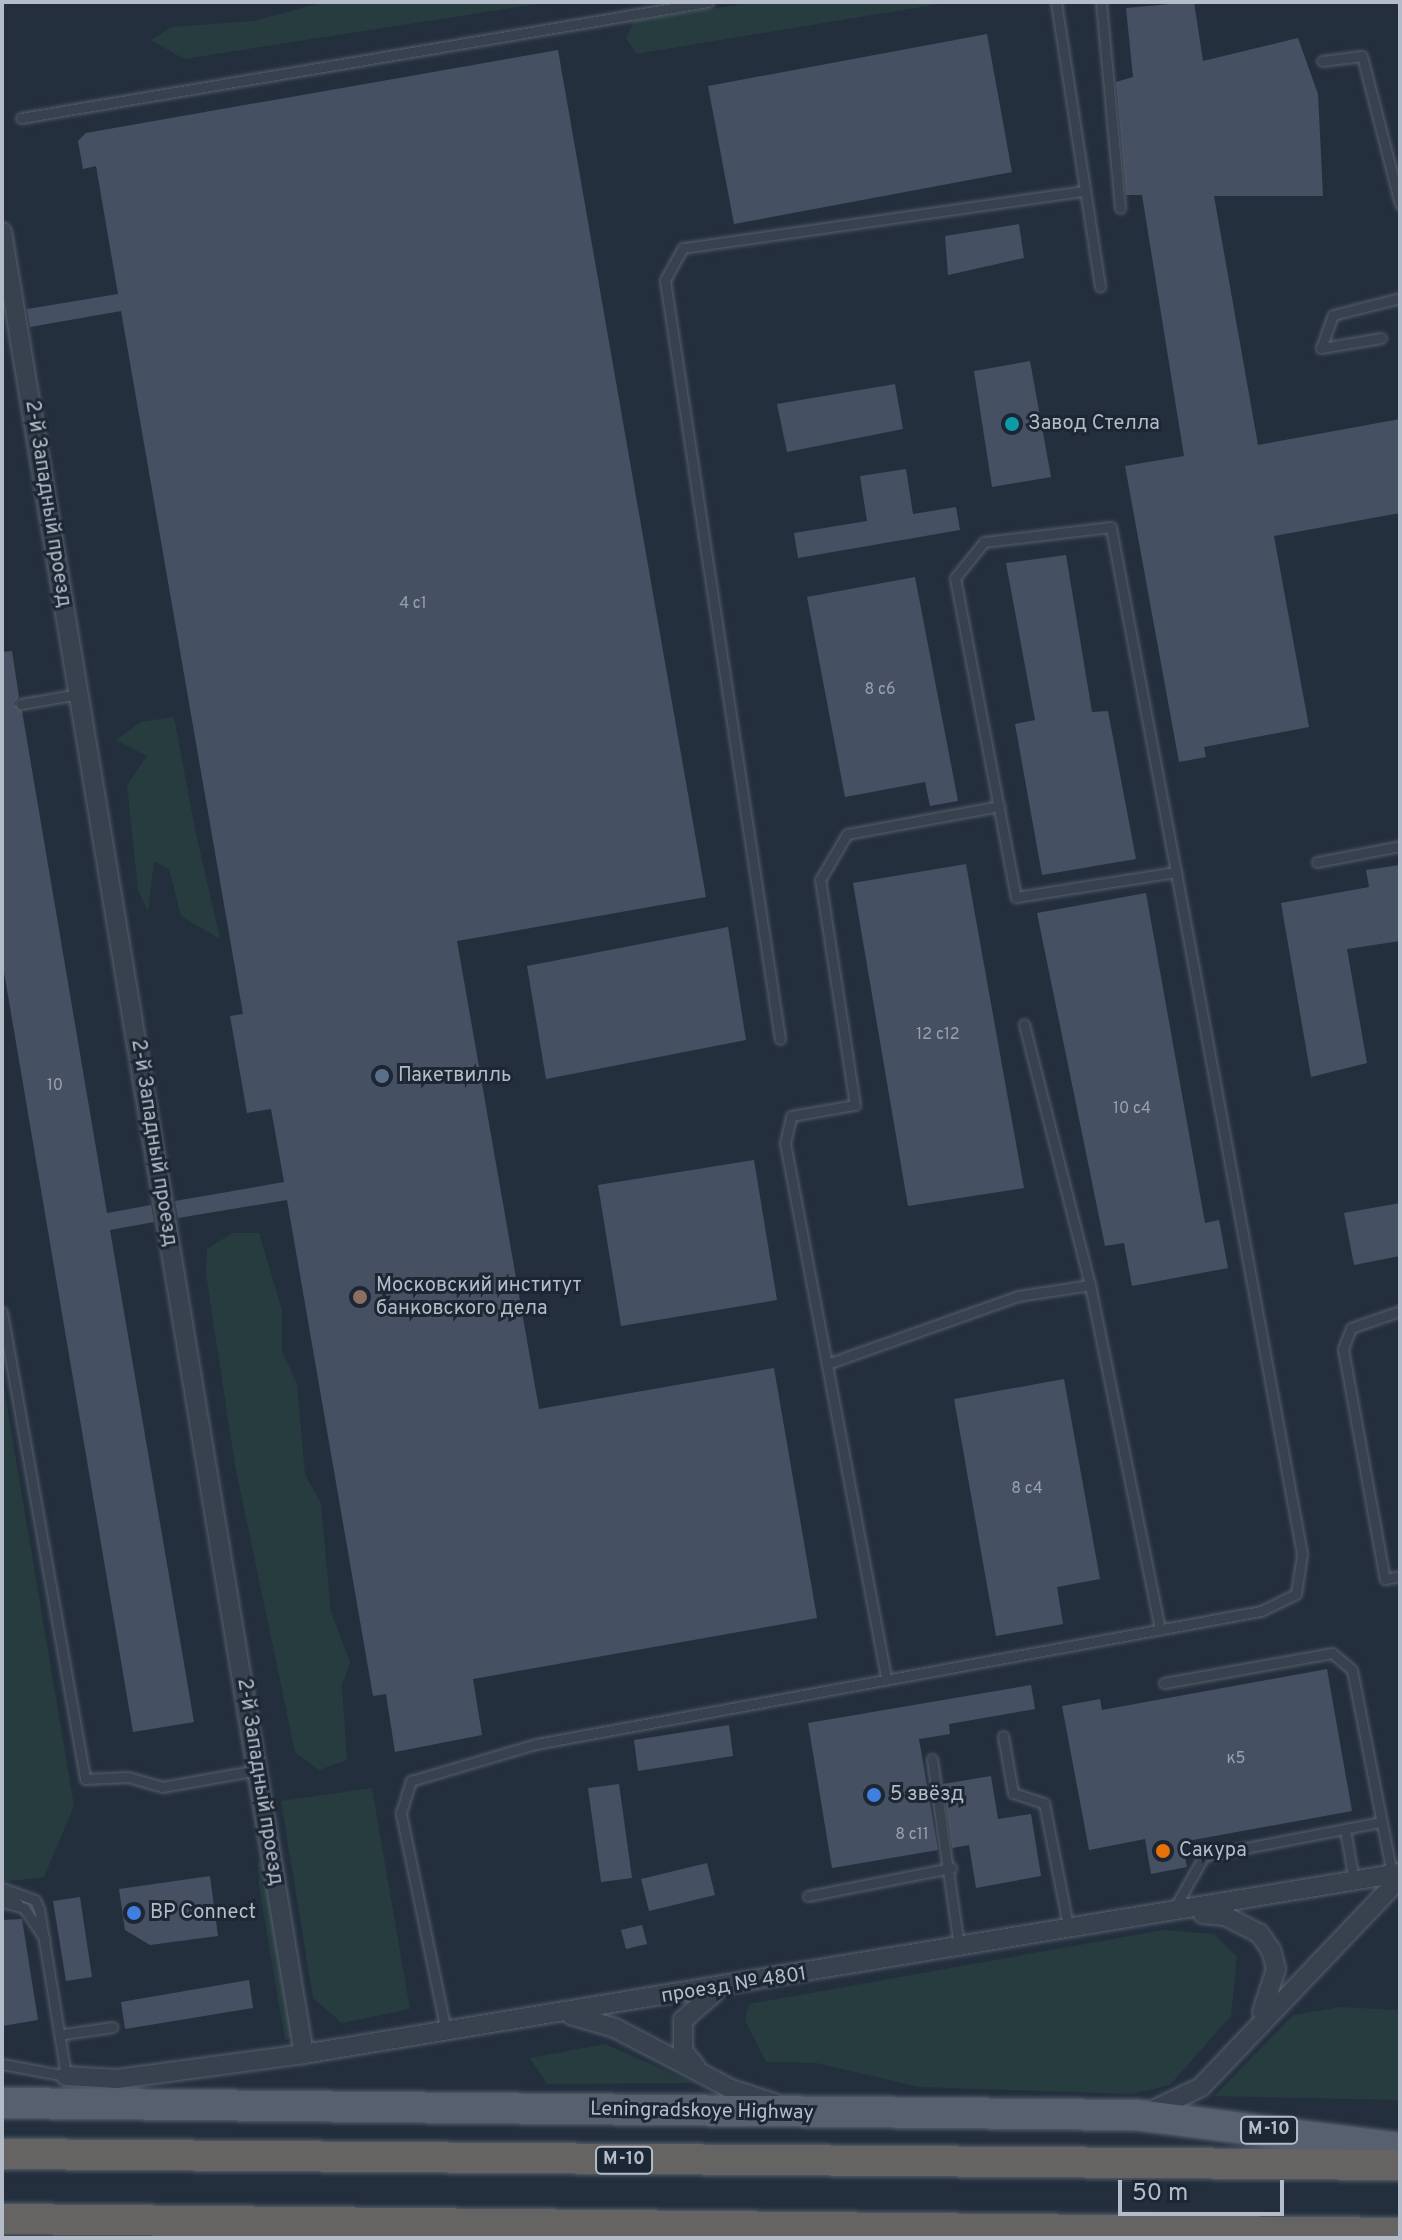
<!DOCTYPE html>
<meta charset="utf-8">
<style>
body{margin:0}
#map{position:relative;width:1402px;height:2240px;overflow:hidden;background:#242f3e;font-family:Overpass,sans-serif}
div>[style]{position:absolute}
.green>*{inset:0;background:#263c3f}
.building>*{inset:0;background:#455162}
.roads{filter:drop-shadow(0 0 2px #565f6c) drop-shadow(0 0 2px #565f6c)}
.service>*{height:9px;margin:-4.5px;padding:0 4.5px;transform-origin:4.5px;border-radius:4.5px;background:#38414e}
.minor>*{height:18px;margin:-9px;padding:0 9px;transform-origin:9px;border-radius:9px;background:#38414e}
.primary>*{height:30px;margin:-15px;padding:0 15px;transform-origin:15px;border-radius:15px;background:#56606e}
.trunk>*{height:30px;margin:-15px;padding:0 15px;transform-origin:15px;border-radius:15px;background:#656462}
.dots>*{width:22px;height:22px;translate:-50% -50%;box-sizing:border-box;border:4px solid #1d2633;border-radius:50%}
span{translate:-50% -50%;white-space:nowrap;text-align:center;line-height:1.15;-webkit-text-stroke:6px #1d2633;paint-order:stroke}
.number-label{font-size:16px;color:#98a1af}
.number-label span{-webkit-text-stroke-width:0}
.shield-label span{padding:2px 6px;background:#1d2633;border:2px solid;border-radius:6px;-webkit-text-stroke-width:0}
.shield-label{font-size:18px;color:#b4bcc9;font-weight:700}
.poi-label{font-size:20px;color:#b4bcc9}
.left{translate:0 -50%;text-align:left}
.street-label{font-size:20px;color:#b4bcc9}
.frame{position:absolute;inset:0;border:4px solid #b4bcc9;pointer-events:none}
.scale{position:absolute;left:1118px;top:2180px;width:166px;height:36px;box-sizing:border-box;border:4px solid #b4bcc9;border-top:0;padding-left:10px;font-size:24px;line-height:28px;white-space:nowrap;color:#b4bcc9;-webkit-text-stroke:6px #1d2633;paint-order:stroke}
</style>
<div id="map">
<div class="green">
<i style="clip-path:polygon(325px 2px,550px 2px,184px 59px,151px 40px,171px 27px,253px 21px)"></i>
<i style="clip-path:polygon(755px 2px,951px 2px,636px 54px,626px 38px,634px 21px)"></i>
<i style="clip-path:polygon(174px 717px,194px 824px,220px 939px,181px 916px,169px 869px,154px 861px,148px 912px,138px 890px,127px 785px,147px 756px,116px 740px,141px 722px)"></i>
<i style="clip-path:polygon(232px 1233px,259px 1233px,282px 1310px,282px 1351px,297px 1384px,305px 1474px,321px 1504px,331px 1612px,350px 1662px,342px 1685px,347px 1760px,319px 1770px,295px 1752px,235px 1465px,206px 1274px,207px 1249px)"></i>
<i style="clip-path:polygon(2px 1376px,74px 1806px,44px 1877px,2px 1882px)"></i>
<i style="clip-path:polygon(372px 1788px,410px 2009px,342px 2023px,313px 1998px,281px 1801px)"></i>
<i style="clip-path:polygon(272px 1860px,303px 2036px,285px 2040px,259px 1887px,258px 1863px)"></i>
<i style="clip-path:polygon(1163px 1930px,1214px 1934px,1237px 1957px,1231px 2016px,1170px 2085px,1131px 2094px,919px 2087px,816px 2063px,766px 2062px,745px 2020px,749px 2004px)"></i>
<i style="clip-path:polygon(1340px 2007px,1400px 2010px,1400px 2100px,1214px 2096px,1293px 2015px)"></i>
<i style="clip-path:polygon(605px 2044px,694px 2083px,547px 2084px,530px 2058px)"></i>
</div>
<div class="building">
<i style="clip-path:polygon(1194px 2px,1203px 61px,1298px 38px,1318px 94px,1323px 196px,1214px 196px,1258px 445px,1400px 419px,1400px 513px,1274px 536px,1309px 727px,1204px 747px,1206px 757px,1179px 762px,1125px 466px,1184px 456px,1142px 195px,1126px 195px,1116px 82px,1133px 77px,1126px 8px)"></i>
<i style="clip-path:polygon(987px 34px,1012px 172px,734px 224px,708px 86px)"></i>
<i style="clip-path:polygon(558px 50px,706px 897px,457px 941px,539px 1409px,774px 1368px,817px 1618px,473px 1679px,482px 1735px,395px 1752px,386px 1694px,373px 1696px,287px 1200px,178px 1218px,175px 1201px,284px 1182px,271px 1109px,247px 1113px,230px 1016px,243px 1014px,121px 311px,30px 327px,27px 309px,118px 294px,96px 166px,83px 169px,78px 141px,86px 133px)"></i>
<i style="clip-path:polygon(1019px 224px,1024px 258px,948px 275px,945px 236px)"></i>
<i style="clip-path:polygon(1030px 361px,1051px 477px,992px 487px,974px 371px)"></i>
<i style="clip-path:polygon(895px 384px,903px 429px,787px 452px,777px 404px)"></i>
<i style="clip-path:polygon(906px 469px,913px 514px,956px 507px,960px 530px,798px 558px,794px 533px,867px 521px,860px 476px)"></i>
<i style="clip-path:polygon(1066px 555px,1092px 712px,1108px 711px,1136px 859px,1042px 875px,1015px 724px,1035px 720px,1006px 563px)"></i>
<i style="clip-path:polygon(915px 577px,958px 801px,930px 806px,925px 782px,845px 797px,807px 597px)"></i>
<i style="clip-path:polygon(12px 651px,19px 697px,14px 704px,22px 711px,107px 1213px,151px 1205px,154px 1222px,110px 1230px,194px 1722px,133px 1732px,2px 960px,2px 652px)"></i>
<i style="clip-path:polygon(966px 864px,1024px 1188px,908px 1206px,853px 883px)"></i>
<i style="clip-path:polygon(1400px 865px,1400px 941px,1347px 949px,1367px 1063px,1311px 1077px,1281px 903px,1369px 887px,1366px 870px)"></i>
<i style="clip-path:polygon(1146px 893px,1205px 1223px,1219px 1220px,1228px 1268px,1132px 1286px,1124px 1243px,1105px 1246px,1037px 913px)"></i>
<i style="clip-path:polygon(728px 927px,746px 1040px,546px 1079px,527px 966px)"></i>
<i style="clip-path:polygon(754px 1160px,777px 1300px,621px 1326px,598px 1185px)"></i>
<i style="clip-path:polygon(1400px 1203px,1400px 1256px,1354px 1265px,1344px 1213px)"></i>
<i style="clip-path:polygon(1064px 1379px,1100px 1579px,1057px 1587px,1063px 1624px,996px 1636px,954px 1399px)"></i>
<i style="clip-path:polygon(1327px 1669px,1352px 1811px,1182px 1842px,1187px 1867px,1151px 1874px,1145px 1839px,1089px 1850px,1062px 1706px,1100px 1699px,1102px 1710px)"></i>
<i style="clip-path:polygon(1031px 1685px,1035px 1709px,949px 1724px,950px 1734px,919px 1739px,938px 1850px,832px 1868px,808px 1723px)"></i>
<i style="clip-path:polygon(729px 1725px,733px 1756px,638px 1771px,634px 1740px)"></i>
<i style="clip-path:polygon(991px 1776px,998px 1819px,1031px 1814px,1041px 1876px,976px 1888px,969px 1845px,952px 1848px,943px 1784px)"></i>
<i style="clip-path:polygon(619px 1784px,632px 1878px,601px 1882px,588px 1788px)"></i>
<i style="clip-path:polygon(707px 1863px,715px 1895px,649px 1911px,641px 1879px)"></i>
<i style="clip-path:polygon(210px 1876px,218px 1936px,150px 1945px,125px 1930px,119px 1889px)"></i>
<i style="clip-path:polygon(80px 1897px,92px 1977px,66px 1981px,53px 1901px)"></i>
<i style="clip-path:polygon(22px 1919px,38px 2020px,2px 2026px,2px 1920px)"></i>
<i style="clip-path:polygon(642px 1925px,647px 1944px,626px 1949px,621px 1930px)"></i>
<i style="clip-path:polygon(249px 1980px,253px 2008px,125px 2029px,121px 2002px)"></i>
</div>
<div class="roads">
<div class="service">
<i style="left:1056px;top:2px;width:288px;rotate:81.2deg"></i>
<i style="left:1101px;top:2px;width:207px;rotate:84.7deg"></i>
<i style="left:1322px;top:61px;width:40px;rotate:-7.1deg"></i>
<i style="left:1362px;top:56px;width:153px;rotate:75.6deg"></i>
<i style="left:21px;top:118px;width:697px;rotate:-9.58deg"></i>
<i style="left:1381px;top:338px;width:61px;rotate:170.5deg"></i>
<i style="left:1321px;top:348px;width:35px;rotate:-70deg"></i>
<i style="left:1333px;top:315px;width:69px;rotate:-14.2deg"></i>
<i style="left:21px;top:704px;width:59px;rotate:-9.8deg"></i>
<i style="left:1317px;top:862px;width:85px;rotate:-10.9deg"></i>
<i style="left:780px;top:1039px;width:768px;rotate:-98.62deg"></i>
<i style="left:665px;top:280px;width:37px;rotate:-61deg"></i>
<i style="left:683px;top:248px;width:406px;rotate:-8.1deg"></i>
<i style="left:1090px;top:1285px;width:351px;rotate:78.5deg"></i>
<i style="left:1400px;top:1311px;width:52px;rotate:160.9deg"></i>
<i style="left:1351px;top:1328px;width:22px;rotate:111deg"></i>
<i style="left:1343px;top:1349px;width:234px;rotate:79.7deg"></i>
<i style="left:1385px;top:1579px;width:15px;rotate:-11deg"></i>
<i style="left:2px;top:1312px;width:474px;rotate:79.9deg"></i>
<i style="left:85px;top:1779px;width:43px;rotate:-2.7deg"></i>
<i style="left:128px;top:1777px;width:35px;rotate:16deg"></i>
<i style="left:162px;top:1787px;width:97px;rotate:-10.1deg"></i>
<i style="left:827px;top:1364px;width:203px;rotate:-19.6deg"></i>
<i style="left:1018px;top:1296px;width:73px;rotate:-8.7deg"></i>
<i style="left:1090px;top:1285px;width:269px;rotate:-104.2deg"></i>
<i style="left:886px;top:1677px;width:543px;rotate:-100.71deg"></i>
<i style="left:785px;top:1143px;width:28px;rotate:-77deg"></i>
<i style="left:791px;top:1116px;width:65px;rotate:-9.8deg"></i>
<i style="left:855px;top:1105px;width:228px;rotate:-98.8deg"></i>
<i style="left:820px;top:880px;width:53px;rotate:-59.6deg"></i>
<i style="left:847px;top:834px;width:155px;rotate:-10.4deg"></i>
<i style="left:1164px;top:1683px;width:171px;rotate:-10.1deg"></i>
<i style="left:1332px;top:1653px;width:26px;rotate:40deg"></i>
<i style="left:1352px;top:1670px;width:208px;rotate:78.9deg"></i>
<i style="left:1003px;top:1736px;width:58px;rotate:80deg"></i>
<i style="left:1013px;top:1793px;width:33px;rotate:18deg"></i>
<i style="left:1044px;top:1803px;width:129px;rotate:78.9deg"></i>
<i style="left:932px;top:1759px;width:189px;rotate:81.8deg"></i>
<i style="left:1345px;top:1829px;width:53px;rotate:80.2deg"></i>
<i style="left:2px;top:1888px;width:35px;rotate:20deg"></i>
<i style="left:35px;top:1900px;width:10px;rotate:66deg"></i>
<i style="left:39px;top:1909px;width:169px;rotate:80.8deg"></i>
<i style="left:66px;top:2076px;width:65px;rotate:-169.4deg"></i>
<i style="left:2px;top:1895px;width:18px;rotate:29deg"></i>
<i style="left:808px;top:1896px;width:146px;rotate:-11.1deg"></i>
<i style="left:2px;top:1902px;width:23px;rotate:15deg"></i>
<i style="left:24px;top:1908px;width:37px;rotate:56deg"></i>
<i style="left:1174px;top:1909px;width:61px;rotate:-60.5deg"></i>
<i style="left:1204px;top:1856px;width:180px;rotate:-10.9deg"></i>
<i style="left:446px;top:2031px;width:223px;rotate:-101.7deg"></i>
<i style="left:401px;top:1813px;width:34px;rotate:-73deg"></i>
<i style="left:411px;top:1781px;width:130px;rotate:-16.5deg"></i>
<i style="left:536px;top:1744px;width:737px;rotate:-10.4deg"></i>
<i style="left:1261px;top:1611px;width:39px;rotate:-26deg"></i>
<i style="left:1296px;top:1594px;width:40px;rotate:-81.5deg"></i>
<i style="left:1302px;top:1554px;width:595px;rotate:-100.46deg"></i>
<i style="left:1194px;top:969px;width:99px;rotate:-100.5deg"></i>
<i style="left:1176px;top:872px;width:351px;rotate:-100.7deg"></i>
<i style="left:1111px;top:527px;width:128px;rotate:173.3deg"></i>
<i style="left:984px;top:542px;width:46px;rotate:128.9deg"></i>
<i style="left:955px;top:578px;width:325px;rotate:79.2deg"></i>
<i style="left:1016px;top:897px;width:162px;rotate:-8.9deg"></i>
<i style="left:64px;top:2034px;width:49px;rotate:-8.3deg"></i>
</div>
<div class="minor">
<i style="left:2px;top:232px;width:1847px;rotate:80.59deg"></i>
<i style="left:1203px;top:1914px;width:22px;rotate:5deg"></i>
<i style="left:1225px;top:1916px;width:38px;rotate:27deg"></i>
<i style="left:1259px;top:1933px;width:21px;rotate:55deg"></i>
<i style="left:1271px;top:1950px;width:20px;rotate:75deg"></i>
<i style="left:1276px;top:1969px;width:45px;rotate:108deg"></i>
<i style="left:571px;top:2015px;width:46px;rotate:16.5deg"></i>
<i style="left:615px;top:2028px;width:131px;rotate:27.7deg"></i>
<i style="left:731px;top:2089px;width:45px;rotate:18deg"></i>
<i style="left:696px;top:2067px;width:21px;rotate:-129deg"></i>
<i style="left:683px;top:2051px;width:31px;rotate:-90deg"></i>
<i style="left:683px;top:2020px;width:41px;rotate:-41.1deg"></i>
<i style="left:66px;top:2076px;width:51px;rotate:3.4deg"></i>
<i style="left:117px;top:2079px;width:189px;rotate:-7.6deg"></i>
<i style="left:304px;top:2054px;width:1111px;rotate:-9.38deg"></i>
<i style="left:1151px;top:2111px;width:55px;rotate:-25.6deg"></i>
<i style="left:1201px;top:2087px;width:289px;rotate:-46.4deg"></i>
</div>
<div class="primary">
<i style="left:2px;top:2103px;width:1135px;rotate:0.61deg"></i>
<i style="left:1137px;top:2115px;width:265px;rotate:7.2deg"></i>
</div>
<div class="trunk">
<i style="left:2px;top:2154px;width:1398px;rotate:0.45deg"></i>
<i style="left:2px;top:2219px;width:1398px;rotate:0.57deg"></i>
</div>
</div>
<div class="dots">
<i style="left:1012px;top:424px;background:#0f9aa8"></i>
<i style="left:382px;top:1076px;background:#5c6f8a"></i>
<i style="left:360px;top:1297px;background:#8d6e63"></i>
<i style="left:874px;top:1795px;background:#3f7fe0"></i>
<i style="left:1163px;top:1851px;background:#e8710a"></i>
<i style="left:134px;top:1913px;background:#3f7fe0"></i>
</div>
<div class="number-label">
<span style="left:413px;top:604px">4 с1</span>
<span style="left:880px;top:690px">8 с6</span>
<span style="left:938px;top:1035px">12 с12</span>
<span style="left:55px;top:1086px">10</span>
<span style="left:1132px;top:1109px">10 с4</span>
<span style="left:1027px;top:1489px">8 с4</span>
<span style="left:1236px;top:1759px">к5</span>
<span style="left:912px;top:1835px">8 с11</span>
</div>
<div class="shield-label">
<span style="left:1269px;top:2130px">М-10</span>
<span style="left:624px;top:2160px">М-10</span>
</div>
<div class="poi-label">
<span class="left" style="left:1028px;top:424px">Завод Стелла</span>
<span class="left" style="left:398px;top:1076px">Пакетвилль</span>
<span class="left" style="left:376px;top:1298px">Московский институт<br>банковского дела</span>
<span class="left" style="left:890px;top:1795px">5 звёзд</span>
<span class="left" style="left:1179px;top:1851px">Сакура</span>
<span class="left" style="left:150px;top:1913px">ВР Connect</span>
</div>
<div class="street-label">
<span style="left:47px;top:504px;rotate:81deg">2-й Западный проезд</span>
<span style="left:153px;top:1143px;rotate:81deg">2-й Западный проезд</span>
<span style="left:259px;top:1782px;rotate:81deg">2-й Западный проезд</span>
<span style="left:734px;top:1986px;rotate:-9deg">проезд № 4801</span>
<span style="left:702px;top:2112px;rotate:1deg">Leningradskoye Highway</span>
</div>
<div class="frame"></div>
<div class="scale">50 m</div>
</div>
